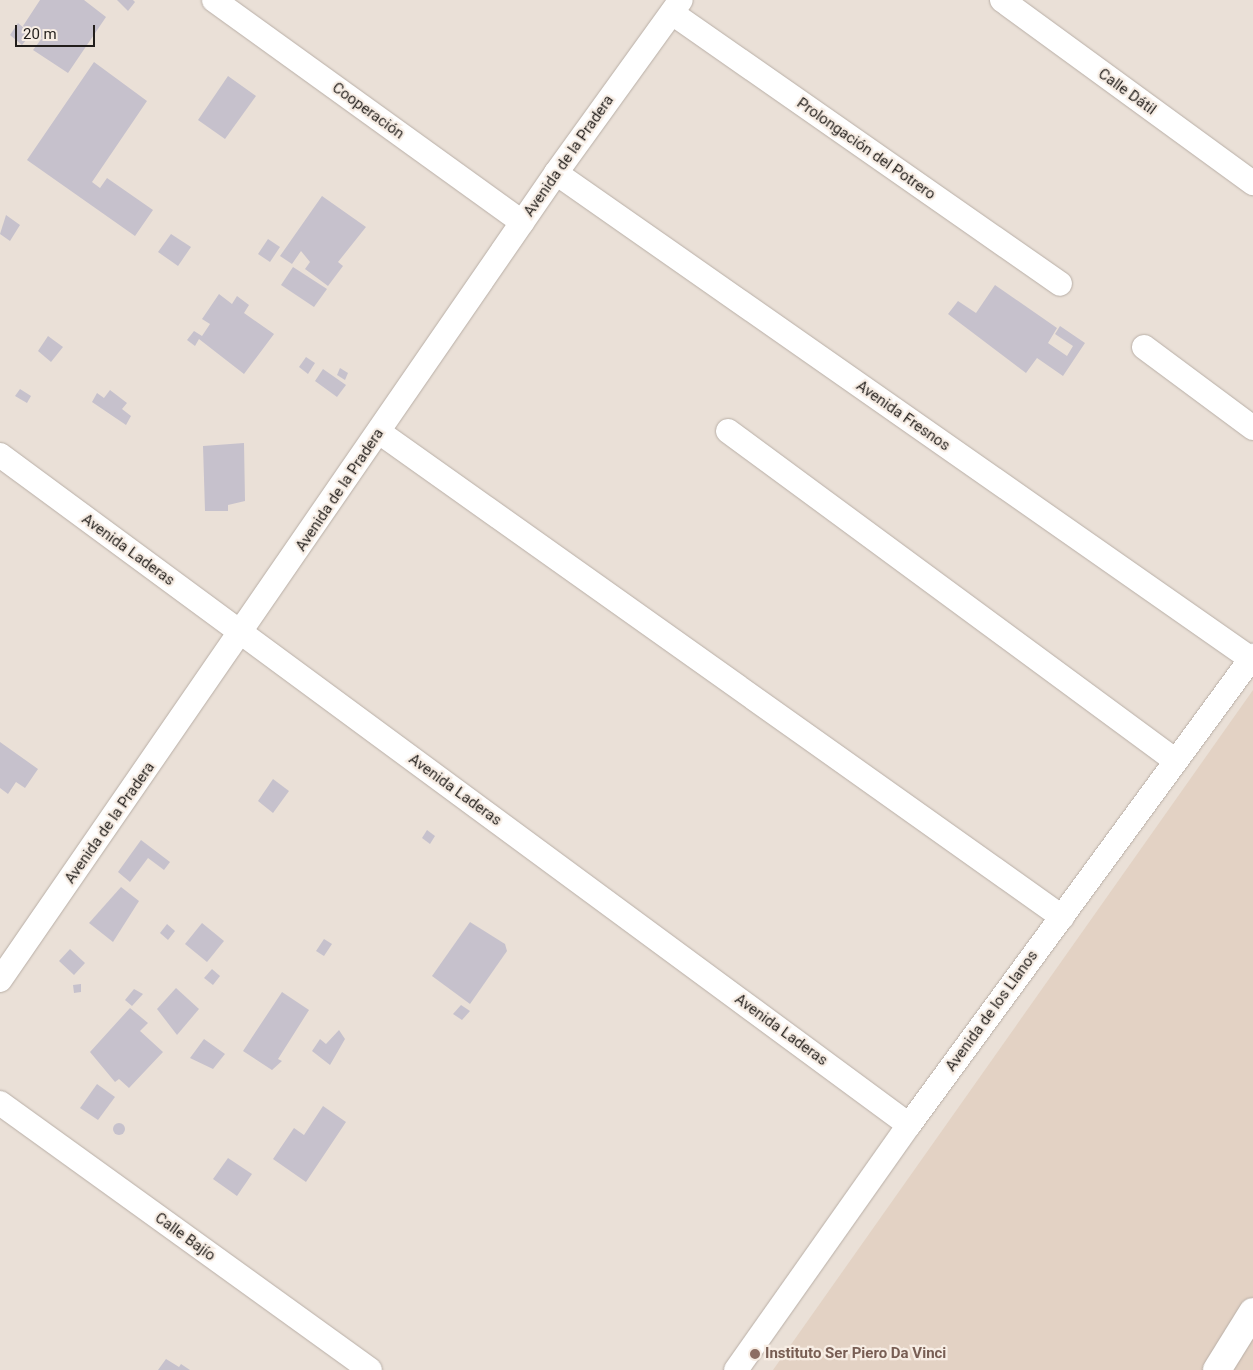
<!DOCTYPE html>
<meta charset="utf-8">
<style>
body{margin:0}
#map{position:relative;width:1253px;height:1370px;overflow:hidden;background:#eae0d7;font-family:Roboto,sans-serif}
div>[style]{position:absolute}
.built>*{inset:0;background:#e3d2c4}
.building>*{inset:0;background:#c6c1cc}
.round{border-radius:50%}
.roads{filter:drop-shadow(0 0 1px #b8aea6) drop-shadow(0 0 1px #b8aea6)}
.minor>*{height:24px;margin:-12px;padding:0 12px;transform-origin:12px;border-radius:12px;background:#fff}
.tertiary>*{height:28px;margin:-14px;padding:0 14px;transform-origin:14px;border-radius:14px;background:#fff}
.dots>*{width:14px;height:14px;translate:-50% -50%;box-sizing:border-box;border:2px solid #f7ede4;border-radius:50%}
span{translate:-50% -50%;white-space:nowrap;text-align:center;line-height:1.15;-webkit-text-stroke:4.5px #f7ede4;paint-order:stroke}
.street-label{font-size:15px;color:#221e1b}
.education-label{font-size:15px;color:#785e54;font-weight:700}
.left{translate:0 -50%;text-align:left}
.scale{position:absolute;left:15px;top:25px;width:80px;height:22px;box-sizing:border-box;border:2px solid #221e1b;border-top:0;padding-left:6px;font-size:15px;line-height:18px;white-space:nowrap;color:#221e1b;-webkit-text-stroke:4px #f7ede4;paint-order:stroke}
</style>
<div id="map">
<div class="built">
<i style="clip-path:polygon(1253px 690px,1253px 1370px,773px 1370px)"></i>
</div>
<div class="building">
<i style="clip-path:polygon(40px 0,84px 0,106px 17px,68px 73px,33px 50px,42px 38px,23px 26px)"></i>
<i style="clip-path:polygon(117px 0,133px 0,135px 2px,128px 11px)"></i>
<i style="clip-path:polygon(18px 23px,31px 34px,22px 45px,10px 35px)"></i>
<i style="clip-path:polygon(94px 62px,147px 101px,92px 182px,100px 188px,107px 178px,153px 210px,135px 236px,27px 160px)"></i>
<i style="clip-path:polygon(228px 76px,256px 96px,225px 139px,198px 120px)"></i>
<i style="clip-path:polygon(322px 196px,366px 227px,338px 262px,343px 266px,328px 286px,305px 269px,310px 262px,301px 251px,292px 264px,280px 256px)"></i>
<i style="clip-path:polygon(6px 215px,20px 225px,10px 241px,0 234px)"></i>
<i style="clip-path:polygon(171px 234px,191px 247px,178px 266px,158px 252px)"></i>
<i style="clip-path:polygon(268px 239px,280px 247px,270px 262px,258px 254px)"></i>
<i style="clip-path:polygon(293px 267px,327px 289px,314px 307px,281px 285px)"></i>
<i style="clip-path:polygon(995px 285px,1057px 328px,1048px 343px,1067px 356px,1073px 346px,1055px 334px,1060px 326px,1085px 343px,1063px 376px,1037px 358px,1026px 373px,948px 314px,958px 301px,976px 313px)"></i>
<i style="clip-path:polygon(219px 294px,232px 304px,237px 296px,249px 305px,244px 313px,274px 334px,244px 374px,199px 339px,195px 346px,187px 340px,194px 331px,202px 336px,210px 324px,202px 319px)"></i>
<i style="clip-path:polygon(48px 336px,63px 347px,51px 362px,38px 351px)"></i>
<i style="clip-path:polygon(306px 357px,315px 363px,308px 374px,299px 367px)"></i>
<i style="clip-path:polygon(340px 368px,348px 373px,345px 380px,337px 375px)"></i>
<i style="clip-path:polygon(323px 369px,346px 385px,337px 397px,315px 381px)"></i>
<i style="clip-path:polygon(20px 389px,31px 396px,27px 403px,15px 396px)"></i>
<i style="clip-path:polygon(110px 390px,127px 403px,122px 409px,131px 416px,126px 425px,92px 402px,97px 393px,104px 398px)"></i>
<i style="clip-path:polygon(244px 443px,245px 501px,228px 505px,228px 511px,205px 511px,203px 446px)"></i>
<i style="clip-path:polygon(0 742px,38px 769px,25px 788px,16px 782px,8px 794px,0 788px)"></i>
<i style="clip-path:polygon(273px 779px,289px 791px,273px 813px,258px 801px)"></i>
<i style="clip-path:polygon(427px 830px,435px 836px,430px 844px,422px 838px)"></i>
<i style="clip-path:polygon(141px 840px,170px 862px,164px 870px,148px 858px,130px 882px,118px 872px)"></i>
<i style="clip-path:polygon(121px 887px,139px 901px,113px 942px,89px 923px)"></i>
<i style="clip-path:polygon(470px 922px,505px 944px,507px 951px,470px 1004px,432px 976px)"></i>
<i style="clip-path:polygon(202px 923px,224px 941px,207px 962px,185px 944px)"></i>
<i style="clip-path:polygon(167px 924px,175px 931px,168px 940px,160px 933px)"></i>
<i style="clip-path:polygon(324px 939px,332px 944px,324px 956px,316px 951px)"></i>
<i style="clip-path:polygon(70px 949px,85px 963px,74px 975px,59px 961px)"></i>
<i style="clip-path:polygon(212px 969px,220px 976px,213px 985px,204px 978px)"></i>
<i style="clip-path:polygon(81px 984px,81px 992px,74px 993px,73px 985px)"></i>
<i style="clip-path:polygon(176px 988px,199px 1009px,177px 1035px,157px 1009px)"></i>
<i style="clip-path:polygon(134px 989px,143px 994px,132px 1006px,125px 1000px)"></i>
<i style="clip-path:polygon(282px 992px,309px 1010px,278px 1059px,282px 1061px,272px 1070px,243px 1051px)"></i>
<i style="clip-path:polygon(461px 1005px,470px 1011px,462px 1020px,453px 1014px)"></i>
<i style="clip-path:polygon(130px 1008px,148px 1023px,140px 1031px,163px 1052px,129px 1088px,119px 1079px,115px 1082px,90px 1052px)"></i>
<i style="clip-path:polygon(339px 1030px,345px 1039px,330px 1065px,312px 1051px,320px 1039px,326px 1044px)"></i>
<i style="clip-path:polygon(204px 1039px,225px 1054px,213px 1069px,190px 1058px)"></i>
<i style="clip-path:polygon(97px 1084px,115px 1097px,98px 1120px,80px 1108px)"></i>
<i style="clip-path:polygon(323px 1106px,346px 1122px,306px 1182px,273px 1159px,294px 1128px,304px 1135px)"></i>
<i class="round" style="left:113px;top:1123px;width:12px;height:12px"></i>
<i style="clip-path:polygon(228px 1158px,252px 1174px,237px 1196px,213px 1179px)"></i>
<i style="clip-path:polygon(166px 1359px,179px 1367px,181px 1364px,190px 1370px,158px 1370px)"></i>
</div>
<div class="roads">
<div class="minor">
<i style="left:214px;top:0;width:380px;rotate:35.8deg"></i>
<i style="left:1002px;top:0;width:311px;rotate:36.1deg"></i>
<i style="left:672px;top:13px;width:473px;rotate:34.9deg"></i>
<i style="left:556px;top:173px;width:848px;rotate:34.96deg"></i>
<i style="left:1144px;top:347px;width:136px;rotate:36.6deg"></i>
<i style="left:728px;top:431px;width:556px;rotate:36.38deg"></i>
<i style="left:379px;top:432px;width:838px;rotate:35.38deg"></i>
<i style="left:0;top:455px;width:1129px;rotate:36.39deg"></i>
<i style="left:0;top:980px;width:980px;rotate:-55.43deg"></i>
<i style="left:556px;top:173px;width:213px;rotate:-54.2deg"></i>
<i style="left:0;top:1103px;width:456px;rotate:35.8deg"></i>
<i style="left:736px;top:1370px;width:300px;rotate:-54.8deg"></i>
<i style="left:909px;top:1125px;width:582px;rotate:-53.74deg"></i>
</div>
<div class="tertiary">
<i style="left:1217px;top:1370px;width:68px;rotate:-58.2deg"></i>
</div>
</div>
<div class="dots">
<i style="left:755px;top:1354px;background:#8d6e63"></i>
</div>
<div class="street-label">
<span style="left:1127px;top:92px;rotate:36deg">Calle Dátil</span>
<span style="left:368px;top:111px;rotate:36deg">Cooperación</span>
<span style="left:866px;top:149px;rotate:35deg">Prolongación del Potrero</span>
<span style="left:569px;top:156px;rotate:-55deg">Avenida de la Pradera</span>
<span style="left:903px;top:416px;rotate:35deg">Avenida Fresnos</span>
<span style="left:340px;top:490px;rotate:-56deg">Avenida de la Pradera</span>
<span style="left:128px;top:550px;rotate:36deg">Avenida Laderas</span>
<span style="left:455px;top:790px;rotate:36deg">Avenida Laderas</span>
<span style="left:110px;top:823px;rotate:-55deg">Avenida de la Pradera</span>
<span style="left:992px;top:1011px;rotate:-54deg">Avenida de los Llanos</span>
<span style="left:781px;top:1030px;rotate:36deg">Avenida Laderas</span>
<span style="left:185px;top:1237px;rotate:36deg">Calle Bajío</span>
</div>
<div class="education-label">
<span class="left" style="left:765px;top:1354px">Instituto Ser Piero Da Vinci</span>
</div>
<div class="scale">20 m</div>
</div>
